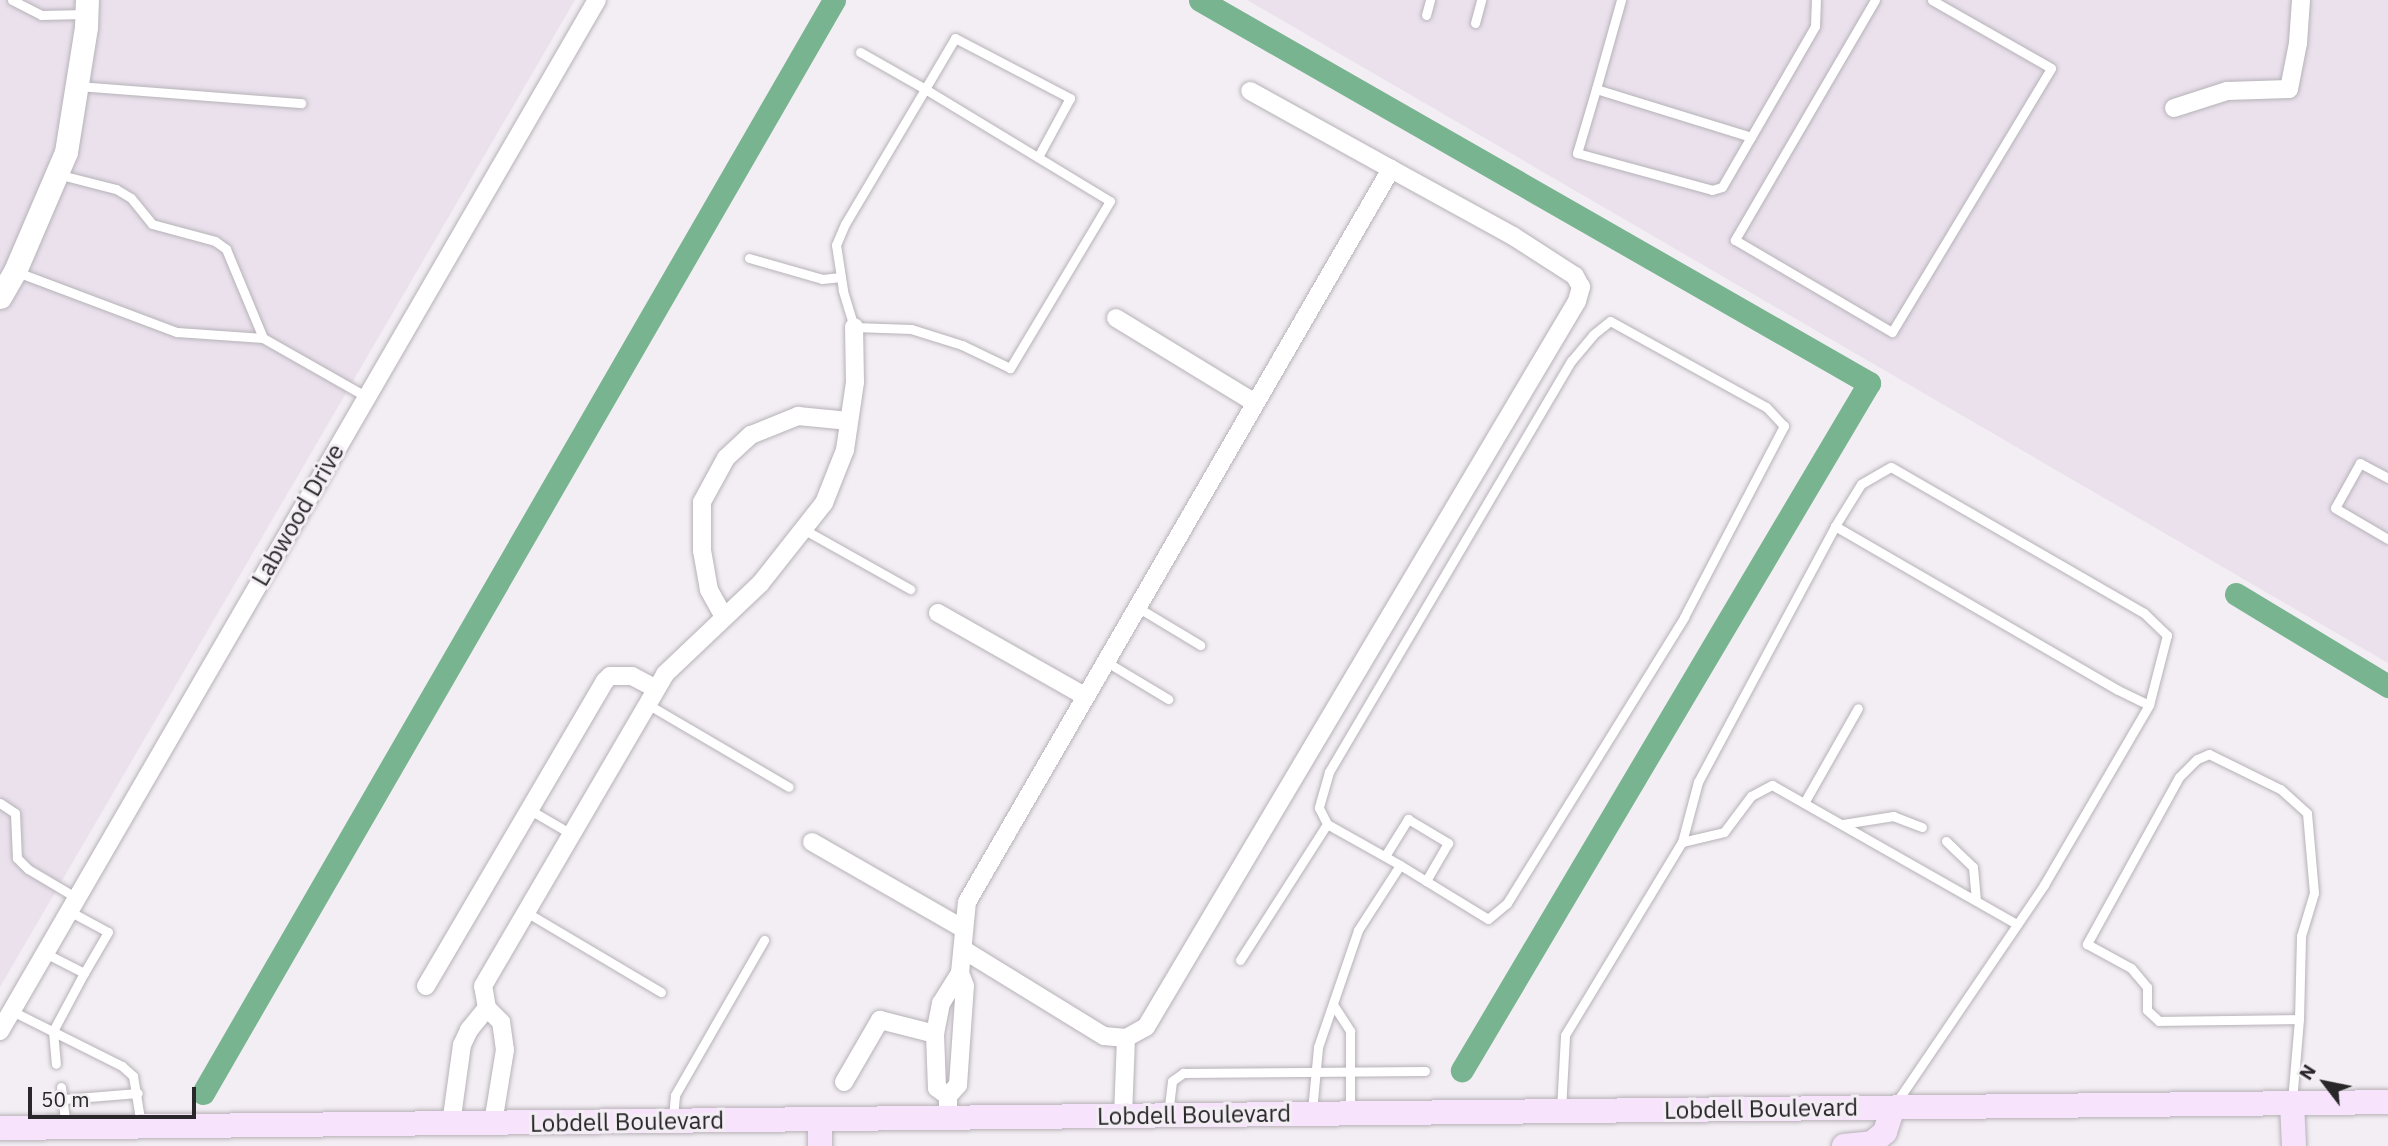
<!DOCTYPE html>
<style>
body{margin:0}
#map{position:relative;width:2388px;height:1146px;overflow:hidden;background:#f3eef4;font-family:"IBM Plex Sans",sans-serif}
div>[style]{position:absolute}
.built>*{inset:0;background:#eae1ed}
.canal>*{height:23px;margin:-11.5px;padding:0 11.5px;transform-origin:11.5px;border-radius:11.5px;background:#77b48f}
.roads{filter:drop-shadow(0 0 2px #b6b2b7) drop-shadow(0 0 2px #b6b2b7)}
.service>*{height:9px;margin:-4.5px;padding:0 4.5px;transform-origin:4.5px;border-radius:4.5px;background:#fff}
.minor>*{height:18px;margin:-9px;padding:0 9px;transform-origin:9px;border-radius:9px;background:#fff}
.tertiary>*{height:23px;margin:-11.5px;padding:0 11.5px;transform-origin:11.5px;border-radius:11.5px;background:#fff}
.secondary>*{height:24px;margin:-12px;padding:0 12px;transform-origin:12px;border-radius:12px;background:#f8e3fd}
span{translate:-50% -50%;white-space:nowrap;text-align:center;line-height:1.15;-webkit-text-stroke:6px #f3eef4;paint-order:stroke}
.street-label{font-size:24px;color:#292729}
.north{position:absolute;left:2290px;top:1048px;width:70px;height:70px;-webkit-text-stroke:5px #f3eef4;paint-order:stroke;rotate:302deg;font-size:19px;font-weight:700;line-height:28px;text-align:center;color:#292729}
.north::after{content:'';display:block;margin:auto;width:24px;height:32px;background:#292729;clip-path:polygon(50% 0,100% 100%,50% 72%,0 100%)}
.scale{position:absolute;left:28px;top:1087px;width:168px;height:32px;box-sizing:border-box;border:4px solid #292729;border-top:0;padding-left:9px;font-size:21px;line-height:24px;white-space:nowrap;color:#292729;-webkit-text-stroke:5px #f3eef4;paint-order:stroke}
</style>
<div id="map">
<div class="built">
<i style="clip-path:polygon(0 0,575px 0,0 987px)"></i>
<i style="clip-path:polygon(1247px 0,2388px 0,2388px 663px)"></i>
</div>
<div class="canal">
<i style="left:1200px;top:0;width:771px;rotate:29.79deg"></i>
<i style="left:1869px;top:383px;width:799px;rotate:120.64deg"></i>
<i style="left:2236px;top:594px;width:178px;rotate:31.2deg"></i>
<i style="left:203px;top:1093px;width:1262px;rotate:-60deg"></i>
</div>
<div class="roads">
<div class="service">
<i style="left:12px;top:0;width:33px;rotate:27deg"></i>
<i style="left:41px;top:15px;width:44px;rotate:-1.3deg"></i>
<i style="left:1621px;top:0;width:92px;rotate:105.7deg"></i>
<i style="left:1596px;top:89px;width:162px;rotate:17.2deg"></i>
<i style="left:1751px;top:137px;width:128px;rotate:-60deg"></i>
<i style="left:1815px;top:26px;width:26px;rotate:-88deg"></i>
<i style="left:1875px;top:0;width:278px;rotate:120.3deg"></i>
<i style="left:1735px;top:240px;width:182px;rotate:30.4deg"></i>
<i style="left:1892px;top:332px;width:308px;rotate:-58.9deg"></i>
<i style="left:2051px;top:68px;width:137px;rotate:-150.3deg"></i>
<i style="left:1426px;top:15px;width:16px;rotate:-75deg"></i>
<i style="left:1475px;top:23px;width:24px;rotate:-75deg"></i>
<i style="left:860px;top:52px;width:75px;rotate:29.6deg"></i>
<i style="left:925px;top:89px;width:216px;rotate:31.2deg"></i>
<i style="left:1110px;top:201px;width:195px;rotate:120.9deg"></i>
<i style="left:1010px;top:368px;width:53px;rotate:-154.4deg"></i>
<i style="left:962px;top:345px;width:53px;rotate:-162.6deg"></i>
<i style="left:911px;top:329px;width:57px;rotate:-178deg"></i>
<i style="left:854px;top:327px;width:39px;rotate:-107deg"></i>
<i style="left:843px;top:290px;width:46px;rotate:-98.8deg"></i>
<i style="left:836px;top:245px;width:23px;rotate:-67deg"></i>
<i style="left:845px;top:224px;width:157px;rotate:-59.3deg"></i>
<i style="left:925px;top:89px;width:59px;rotate:-59.5deg"></i>
<i style="left:955px;top:38px;width:130px;rotate:27.6deg"></i>
<i style="left:1070px;top:98px;width:67px;rotate:118.5deg"></i>
<i style="left:79px;top:86px;width:223px;rotate:4.4deg"></i>
<i style="left:1596px;top:89px;width:67px;rotate:106.5deg"></i>
<i style="left:1577px;top:153px;width:140px;rotate:15.3deg"></i>
<i style="left:1712px;top:190px;width:10px;rotate:-17deg"></i>
<i style="left:1722px;top:187px;width:58px;rotate:-59.9deg"></i>
<i style="left:57px;top:174px;width:61px;rotate:14.3deg"></i>
<i style="left:116px;top:189px;width:17px;rotate:31deg"></i>
<i style="left:131px;top:198px;width:33px;rotate:51deg"></i>
<i style="left:152px;top:224px;width:65px;rotate:15.1deg"></i>
<i style="left:215px;top:241px;width:14px;rotate:36deg"></i>
<i style="left:226px;top:249px;width:96px;rotate:67.4deg"></i>
<i style="left:263px;top:338px;width:120px;rotate:29.6deg"></i>
<i style="left:749px;top:258px;width:76px;rotate:16deg"></i>
<i style="left:822px;top:279px;width:19px;rotate:-6deg"></i>
<i style="left:17px;top:272px;width:171px;rotate:20.6deg"></i>
<i style="left:177px;top:332px;width:86px;rotate:4deg"></i>
<i style="left:2388px;top:478px;width:32px;rotate:-152deg"></i>
<i style="left:2360px;top:463px;width:51px;rotate:119.1deg"></i>
<i style="left:2335px;top:508px;width:61px;rotate:30.3deg"></i>
<i style="left:1835px;top:526px;width:49px;rotate:-58.2deg"></i>
<i style="left:1861px;top:484px;width:34px;rotate:-30deg"></i>
<i style="left:1891px;top:467px;width:292px;rotate:30deg"></i>
<i style="left:2144px;top:613px;width:32px;rotate:44deg"></i>
<i style="left:2167px;top:635px;width:72px;rotate:104.4deg"></i>
<i style="left:803px;top:529px;width:123px;rotate:29.3deg"></i>
<i style="left:1137px;top:607px;width:74px;rotate:31.1deg"></i>
<i style="left:1105px;top:661px;width:74px;rotate:31.1deg"></i>
<i style="left:647px;top:704px;width:164px;rotate:30.3deg"></i>
<i style="left:0;top:803px;width:18px;rotate:34deg"></i>
<i style="left:15px;top:813px;width:45px;rotate:87.5deg"></i>
<i style="left:17px;top:858px;width:16px;rotate:45deg"></i>
<i style="left:28px;top:869px;width:57px;rotate:30.6deg"></i>
<i style="left:1804px;top:803px;width:109px;rotate:-60.4deg"></i>
<i style="left:530px;top:810px;width:48px;rotate:30.3deg"></i>
<i style="left:1843px;top:824px;width:51px;rotate:-9.1deg"></i>
<i style="left:1893px;top:816px;width:31px;rotate:21deg"></i>
<i style="left:1946px;top:841px;width:37px;rotate:44deg"></i>
<i style="left:1973px;top:867px;width:33px;rotate:85deg"></i>
<i style="left:1682px;top:842px;width:43px;rotate:-13.4deg"></i>
<i style="left:1724px;top:832px;width:45px;rotate:-53.1deg"></i>
<i style="left:1751px;top:796px;width:24px;rotate:-28deg"></i>
<i style="left:1772px;top:785px;width:282px;rotate:29.6deg"></i>
<i style="left:1385px;top:856px;width:44px;rotate:-58.1deg"></i>
<i style="left:1408px;top:819px;width:47px;rotate:31deg"></i>
<i style="left:1448px;top:843px;width:44px;rotate:120.1deg"></i>
<i style="left:69px;top:911px;width:44px;rotate:28.3deg"></i>
<i style="left:108px;top:932px;width:48px;rotate:120.3deg"></i>
<i style="left:526px;top:912px;width:157px;rotate:30.7deg"></i>
<i style="left:45px;top:953px;width:44px;rotate:27.1deg"></i>
<i style="left:84px;top:973px;width:66px;rotate:118.1deg"></i>
<i style="left:53px;top:1031px;width:33px;rotate:85deg"></i>
<i style="left:1240px;top:960px;width:161px;rotate:-57.4deg"></i>
<i style="left:1334px;top:1006px;width:30px;rotate:57deg"></i>
<i style="left:1350px;top:1031px;width:80px;rotate:90deg"></i>
<i style="left:12px;top:1011px;width:123px;rotate:26.6deg"></i>
<i style="left:122px;top:1066px;width:15px;rotate:42deg"></i>
<i style="left:133px;top:1076px;width:50px;rotate:80.7deg"></i>
<i style="left:61px;top:1087px;width:39px;rotate:83deg"></i>
<i style="left:64px;top:1099px;width:74px;rotate:-4.6deg"></i>
<i style="left:2292px;top:1101px;width:82px;rotate:-85.1deg"></i>
<i style="left:2299px;top:1019px;width:83px;rotate:-88.6deg"></i>
<i style="left:2301px;top:936px;width:45px;rotate:-73.2deg"></i>
<i style="left:2314px;top:893px;width:80px;rotate:-95deg"></i>
<i style="left:2307px;top:813px;width:36px;rotate:-138deg"></i>
<i style="left:2280px;top:789px;width:79px;rotate:-153.8deg"></i>
<i style="left:2209px;top:754px;width:13px;rotate:157deg"></i>
<i style="left:2197px;top:759px;width:25px;rotate:135deg"></i>
<i style="left:2179px;top:777px;width:191px;rotate:118.9deg"></i>
<i style="left:2087px;top:944px;width:50px;rotate:28.6deg"></i>
<i style="left:2131px;top:968px;width:25px;rotate:50deg"></i>
<i style="left:2147px;top:987px;width:23px;rotate:90deg"></i>
<i style="left:2147px;top:1010px;width:16px;rotate:43deg"></i>
<i style="left:2159px;top:1021px;width:140px;rotate:-0.8deg"></i>
<i style="left:1561px;top:1110px;width:75px;rotate:-86.9deg"></i>
<i style="left:1565px;top:1035px;width:226px;rotate:-58.8deg"></i>
<i style="left:1682px;top:842px;width:62px;rotate:-75.1deg"></i>
<i style="left:1698px;top:782px;width:290px;rotate:-61.8deg"></i>
<i style="left:1835px;top:526px;width:327px;rotate:30.1deg"></i>
<i style="left:2118px;top:690px;width:34px;rotate:26deg"></i>
<i style="left:2149px;top:705px;width:208px;rotate:120.3deg"></i>
<i style="left:2044px;top:885px;width:263px;rotate:124.2deg"></i>
<i style="left:1312px;top:1111px;width:64px;rotate:-84.6deg"></i>
<i style="left:1318px;top:1047px;width:124px;rotate:-71.1deg"></i>
<i style="left:1358px;top:930px;width:77px;rotate:-57.1deg"></i>
<i style="left:1400px;top:865px;width:103px;rotate:31.5deg"></i>
<i style="left:1488px;top:919px;width:25px;rotate:-40deg"></i>
<i style="left:1507px;top:903px;width:336px;rotate:-58.2deg"></i>
<i style="left:1684px;top:617px;width:216px;rotate:-62.4deg"></i>
<i style="left:1784px;top:426px;width:26px;rotate:-133deg"></i>
<i style="left:1766px;top:407px;width:178px;rotate:-151.1deg"></i>
<i style="left:1610px;top:321px;width:22px;rotate:141deg"></i>
<i style="left:1593px;top:335px;width:34px;rotate:130deg"></i>
<i style="left:1571px;top:361px;width:477px;rotate:120.5deg"></i>
<i style="left:1329px;top:772px;width:37px;rotate:106deg"></i>
<i style="left:1319px;top:808px;width:18px;rotate:63deg"></i>
<i style="left:1327px;top:824px;width:84px;rotate:29.3deg"></i>
<i style="left:1168px;top:1114px;width:33px;rotate:-83deg"></i>
<i style="left:1172px;top:1081px;width:14px;rotate:-36deg"></i>
<i style="left:1183px;top:1073px;width:242px;rotate:-0.5deg"></i>
<i style="left:673px;top:1118px;width:23px;rotate:-85deg"></i>
<i style="left:675px;top:1095px;width:179px;rotate:-60.1deg"></i>
</div>
<div class="minor">
<i style="left:2174px;top:108px;width:56px;rotate:-17.8deg"></i>
<i style="left:2227px;top:91px;width:62px;rotate:-1.8deg"></i>
<i style="left:2289px;top:89px;width:47px;rotate:-78.9deg"></i>
<i style="left:2298px;top:43px;width:43px;rotate:-86deg"></i>
<i style="left:1116px;top:318px;width:163px;rotate:31.4deg"></i>
<i style="left:938px;top:613px;width:169px;rotate:29.5deg"></i>
<i style="left:724px;top:617px;width:31px;rotate:-119deg"></i>
<i style="left:709px;top:590px;width:40px;rotate:-100deg"></i>
<i style="left:702px;top:551px;width:49px;rotate:-90deg"></i>
<i style="left:702px;top:502px;width:50px;rotate:-61.4deg"></i>
<i style="left:726px;top:458px;width:34px;rotate:-43deg"></i>
<i style="left:751px;top:435px;width:51px;rotate:-22deg"></i>
<i style="left:798px;top:416px;width:51px;rotate:5.6deg"></i>
<i style="left:812px;top:842px;width:175px;rotate:29.8deg"></i>
<i style="left:964px;top:950px;width:164px;rotate:31.6deg"></i>
<i style="left:1104px;top:1036px;width:22px;rotate:5deg"></i>
<i style="left:1126px;top:1038px;width:23px;rotate:-29deg"></i>
<i style="left:1146px;top:1027px;width:844px;rotate:-59.3deg"></i>
<i style="left:1577px;top:301px;width:15px;rotate:-74deg"></i>
<i style="left:1581px;top:287px;width:13px;rotate:-119deg"></i>
<i style="left:1575px;top:276px;width:74px;rotate:-147.2deg"></i>
<i style="left:1513px;top:236px;width:139px;rotate:-151.2deg"></i>
<i style="left:960px;top:973px;width:71px;rotate:-84.4deg"></i>
<i style="left:967px;top:902px;width:847px;rotate:-59.95deg"></i>
<i style="left:1391px;top:169px;width:161px;rotate:-151deg"></i>
<i style="left:426px;top:986px;width:354px;rotate:-59.6deg"></i>
<i style="left:605px;top:681px;width:7px;rotate:-45deg"></i>
<i style="left:610px;top:676px;width:22px"></i>
<i style="left:632px;top:676px;width:27px;rotate:28deg"></i>
<i style="left:0;top:1031px;width:1191px;rotate:-59.93deg"></i>
<i style="left:844px;top:1082px;width:72px;rotate:-59.9deg"></i>
<i style="left:880px;top:1020px;width:57px;rotate:14.3deg"></i>
<i style="left:1123px;top:1116px;width:78px;rotate:-87.8deg"></i>
<i style="left:948px;top:1118px;width:22px;rotate:-90deg"></i>
<i style="left:948px;top:1096px;width:15px;rotate:-48deg"></i>
<i style="left:958px;top:1085px;width:99px;rotate:-86deg"></i>
<i style="left:965px;top:986px;width:14px;rotate:-111deg"></i>
<i style="left:960px;top:973px;width:36px;rotate:122deg"></i>
<i style="left:941px;top:1003px;width:32px;rotate:101deg"></i>
<i style="left:935px;top:1034px;width:54px;rotate:87.9deg"></i>
<i style="left:937px;top:1088px;width:14px;rotate:36deg"></i>
<i style="left:493px;top:1123px;width:74px;rotate:-80.7deg"></i>
<i style="left:505px;top:1050px;width:28px;rotate:-98deg"></i>
<i style="left:501px;top:1022px;width:20px;rotate:-135deg"></i>
<i style="left:487px;top:1008px;width:22px;rotate:-100deg"></i>
<i style="left:483px;top:986px;width:361px;rotate:-59.7deg"></i>
<i style="left:665px;top:674px;width:131px;rotate:-43.5deg"></i>
<i style="left:760px;top:584px;width:103px;rotate:-51.7deg"></i>
<i style="left:824px;top:503px;width:57px;rotate:-68.4deg"></i>
<i style="left:845px;top:450px;width:69px;rotate:-81.6deg"></i>
<i style="left:855px;top:382px;width:55px;rotate:-91deg"></i>
<i style="left:451px;top:1124px;width:80px;rotate:-82.1deg"></i>
<i style="left:462px;top:1045px;width:17px;rotate:-65deg"></i>
<i style="left:469px;top:1030px;width:28px;rotate:-51deg"></i>
</div>
<div class="tertiary">
<i style="left:0;top:297px;width:30px;rotate:-60deg"></i>
<i style="left:15px;top:271px;width:129px;rotate:-66.8deg"></i>
<i style="left:66px;top:152px;width:127px;rotate:-80.9deg"></i>
<i style="left:86px;top:27px;width:27px;rotate:-88deg"></i>
</div>
<div class="secondary">
<i style="left:2292px;top:1103px;width:43px;rotate:87.3deg"></i>
<i style="left:820px;top:1119px;width:27px;rotate:90deg"></i>
<i style="left:0;top:1128px;width:2388px;rotate:-0.62deg"></i>
<i style="left:1844px;top:1146px;width:28px;rotate:-6deg"></i>
<i style="left:1872px;top:1143px;width:17px;rotate:-40deg"></i>
<i style="left:1885px;top:1132px;width:25px;rotate:-72deg"></i>
</div>
</div>
<div class="street-label">
<span style="left:298px;top:515px;rotate:-60deg">Labwood Drive</span>
<span style="left:1761px;top:1109px;rotate:-1deg">Lobdell Boulevard</span>
<span style="left:1194px;top:1115px;rotate:-1deg">Lobdell Boulevard</span>
<span style="left:627px;top:1122px;rotate:-1deg">Lobdell Boulevard</span>
</div>
<div class="north">N</div>
<div class="scale">50 m</div>
</div>
